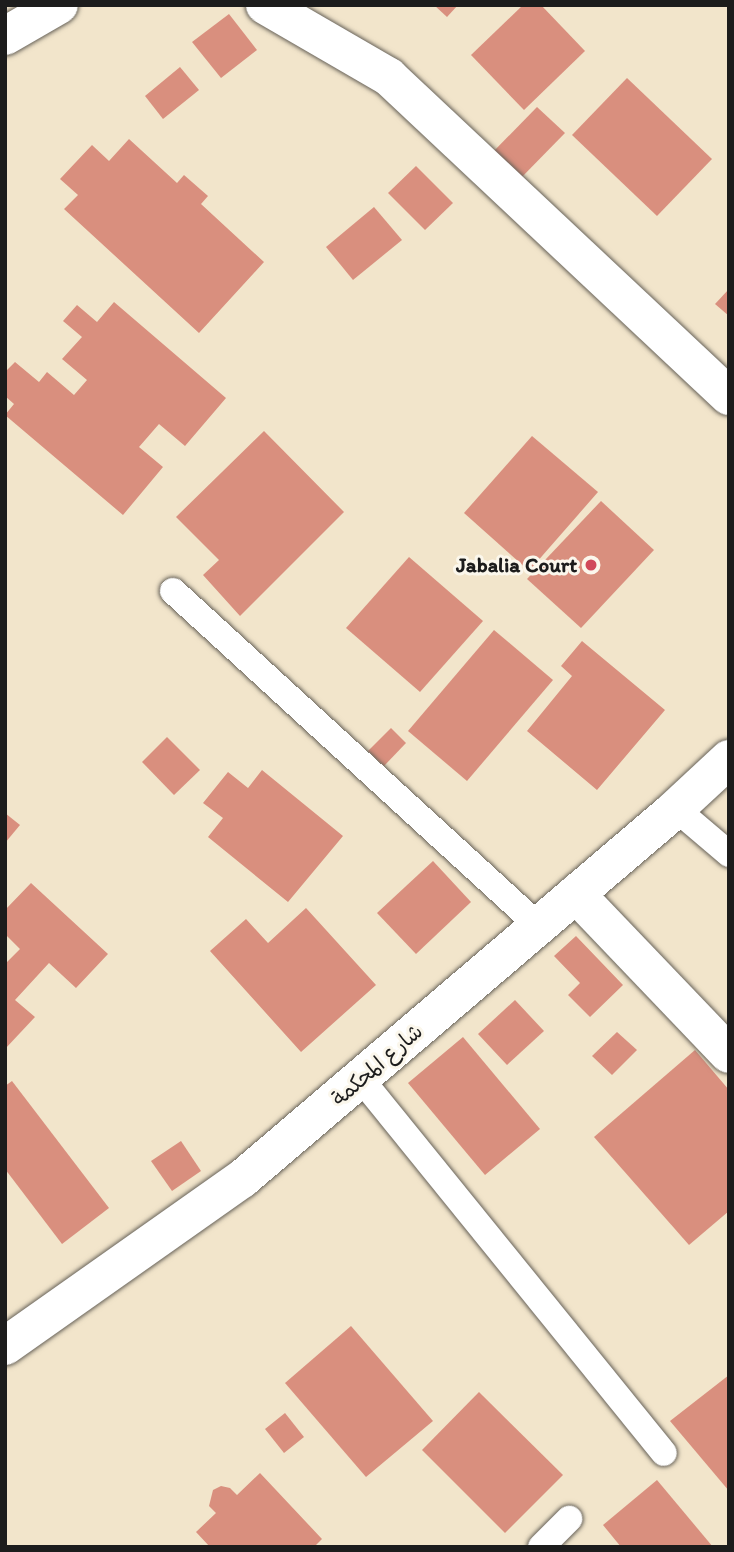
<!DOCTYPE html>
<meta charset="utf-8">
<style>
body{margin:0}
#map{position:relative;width:734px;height:1552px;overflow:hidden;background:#f2e5cb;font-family:Itim,"Playpen Sans Arabic",sans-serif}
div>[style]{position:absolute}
.building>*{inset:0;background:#d98f7e}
.roads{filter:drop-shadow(0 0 2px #676259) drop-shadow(0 0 2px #676259)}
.service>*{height:26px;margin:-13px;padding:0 13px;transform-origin:13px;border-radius:13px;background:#fff}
.minor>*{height:38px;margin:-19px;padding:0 19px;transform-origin:19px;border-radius:19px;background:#fff}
.dots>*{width:19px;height:19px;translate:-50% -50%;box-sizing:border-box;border:4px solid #fbf7ec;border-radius:50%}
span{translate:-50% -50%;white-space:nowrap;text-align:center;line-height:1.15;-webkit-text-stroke:6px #fbf7ec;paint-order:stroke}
.poi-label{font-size:21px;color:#1c1c1c;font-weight:700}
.right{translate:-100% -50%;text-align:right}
.street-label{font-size:21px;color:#1c1c1c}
.frame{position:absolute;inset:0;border:7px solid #1c1c1c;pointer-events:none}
</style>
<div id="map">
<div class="building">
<i style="clip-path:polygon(434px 5px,458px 5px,447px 17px)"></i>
<i style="clip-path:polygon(523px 5px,541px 5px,585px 51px,524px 110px,471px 55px)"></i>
<i style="clip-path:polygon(229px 14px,257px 50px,221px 78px,192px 42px)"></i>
<i style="clip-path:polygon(180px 67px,199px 90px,163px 119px,145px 96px)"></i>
<i style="clip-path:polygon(627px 78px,712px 159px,657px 216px,572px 135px)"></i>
<i style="clip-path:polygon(537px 107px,565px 133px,518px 181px,491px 154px)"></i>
<i style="clip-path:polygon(129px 139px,177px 183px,184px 175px,208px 196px,201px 204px,264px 262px,199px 333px,64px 209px,78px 195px,60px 179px,92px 145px,109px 161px)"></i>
<i style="clip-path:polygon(416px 166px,453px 203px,425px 230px,388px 193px)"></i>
<i style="clip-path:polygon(374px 207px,402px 240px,353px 280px,326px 247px)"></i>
<i style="clip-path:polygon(729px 289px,729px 316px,715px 304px)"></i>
<i style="clip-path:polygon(114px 302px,226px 398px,185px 446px,159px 424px,139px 447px,163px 467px,123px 515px,5px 415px,14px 404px,5px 396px,5px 372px,15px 362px,39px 382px,47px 372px,74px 395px,87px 380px,62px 359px,82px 337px,63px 321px,77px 305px,97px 322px)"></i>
<i style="clip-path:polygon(264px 431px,344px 512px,240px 616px,203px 575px,219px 560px,176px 517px)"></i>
<i style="clip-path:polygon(532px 436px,598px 492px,529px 571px,464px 513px)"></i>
<i style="clip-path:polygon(601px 501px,654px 550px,581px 628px,527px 579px)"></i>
<i style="clip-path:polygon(409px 557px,483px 621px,420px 692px,346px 628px)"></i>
<i style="clip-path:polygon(494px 630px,553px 680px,467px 781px,408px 731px)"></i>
<i style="clip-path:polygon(582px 641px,665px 710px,597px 790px,527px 731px,572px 676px,561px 666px)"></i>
<i style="clip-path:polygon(391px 728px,406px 743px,384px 766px,368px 751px)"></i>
<i style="clip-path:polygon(167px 737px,200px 770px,174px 795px,142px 762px)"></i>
<i style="clip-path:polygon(262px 770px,343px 836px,288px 902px,208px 837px,223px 818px,203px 803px,228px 772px,248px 788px)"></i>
<i style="clip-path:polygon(5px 813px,20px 825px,5px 843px)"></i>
<i style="clip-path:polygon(433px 861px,471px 902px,416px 954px,377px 913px)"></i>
<i style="clip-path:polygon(31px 883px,108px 954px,76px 988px,49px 963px,15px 1000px,35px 1017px,5px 1049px,5px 964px,20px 949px,5px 934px,5px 910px)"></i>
<i style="clip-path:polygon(306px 908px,376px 985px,301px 1052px,210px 951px,246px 919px,268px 943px)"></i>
<i style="clip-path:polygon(576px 936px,623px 985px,590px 1017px,568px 995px,580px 983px,554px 956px)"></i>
<i style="clip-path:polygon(515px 1000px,544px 1031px,507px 1065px,478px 1034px)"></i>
<i style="clip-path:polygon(617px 1032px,637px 1050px,612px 1075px,592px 1056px)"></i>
<i style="clip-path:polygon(463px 1037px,540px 1129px,485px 1175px,408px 1083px)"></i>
<i style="clip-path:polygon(695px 1050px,729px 1090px,729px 1211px,689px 1245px,594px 1137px)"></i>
<i style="clip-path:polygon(12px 1081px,109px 1208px,62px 1244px,5px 1169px,5px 1086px)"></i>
<i style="clip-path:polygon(181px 1141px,201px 1171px,172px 1191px,151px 1161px)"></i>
<i style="clip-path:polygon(351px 1326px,433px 1421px,366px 1477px,285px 1383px)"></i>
<i style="clip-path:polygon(729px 1375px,729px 1491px,670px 1421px)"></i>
<i style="clip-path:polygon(479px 1392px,563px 1475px,505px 1533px,422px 1450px)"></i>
<i style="clip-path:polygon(285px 1413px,304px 1437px,284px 1453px,265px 1429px)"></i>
<i style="clip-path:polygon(260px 1473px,322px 1539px,314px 1547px,210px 1547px,196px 1532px,216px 1513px,209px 1506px,213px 1490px,221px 1486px,230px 1488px,237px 1495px)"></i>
<i style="clip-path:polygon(657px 1480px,713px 1547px,621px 1547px,603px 1525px)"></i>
</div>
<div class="roads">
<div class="service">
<i style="left:173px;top:591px;width:495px;rotate:42.5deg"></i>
<i style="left:675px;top:808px;width:71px;rotate:40.4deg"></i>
<i style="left:361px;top:1079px;width:481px;rotate:51deg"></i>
<i style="left:541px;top:1547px;width:40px;rotate:-45deg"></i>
</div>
<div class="minor">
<i style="left:265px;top:5px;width:143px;rotate:30.1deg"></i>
<i style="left:389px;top:77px;width:466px;rotate:43.2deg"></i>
<i style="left:5px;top:36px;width:62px;rotate:-29.9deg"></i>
<i style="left:576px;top:894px;width:221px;rotate:46.3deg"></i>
<i style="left:5px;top:1346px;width:290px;rotate:-35.2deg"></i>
<i style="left:242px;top:1179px;width:565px;rotate:-40.48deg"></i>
<i style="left:672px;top:812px;width:78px;rotate:-42.9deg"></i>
</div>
</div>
<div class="dots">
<i style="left:591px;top:565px;background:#d1495b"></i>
</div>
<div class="poi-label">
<span class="right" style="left:577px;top:565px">Jabalia Court</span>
</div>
<div class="street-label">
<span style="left:377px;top:1065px;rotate:-41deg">شارع المحكمة</span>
</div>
<div class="frame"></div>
</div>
